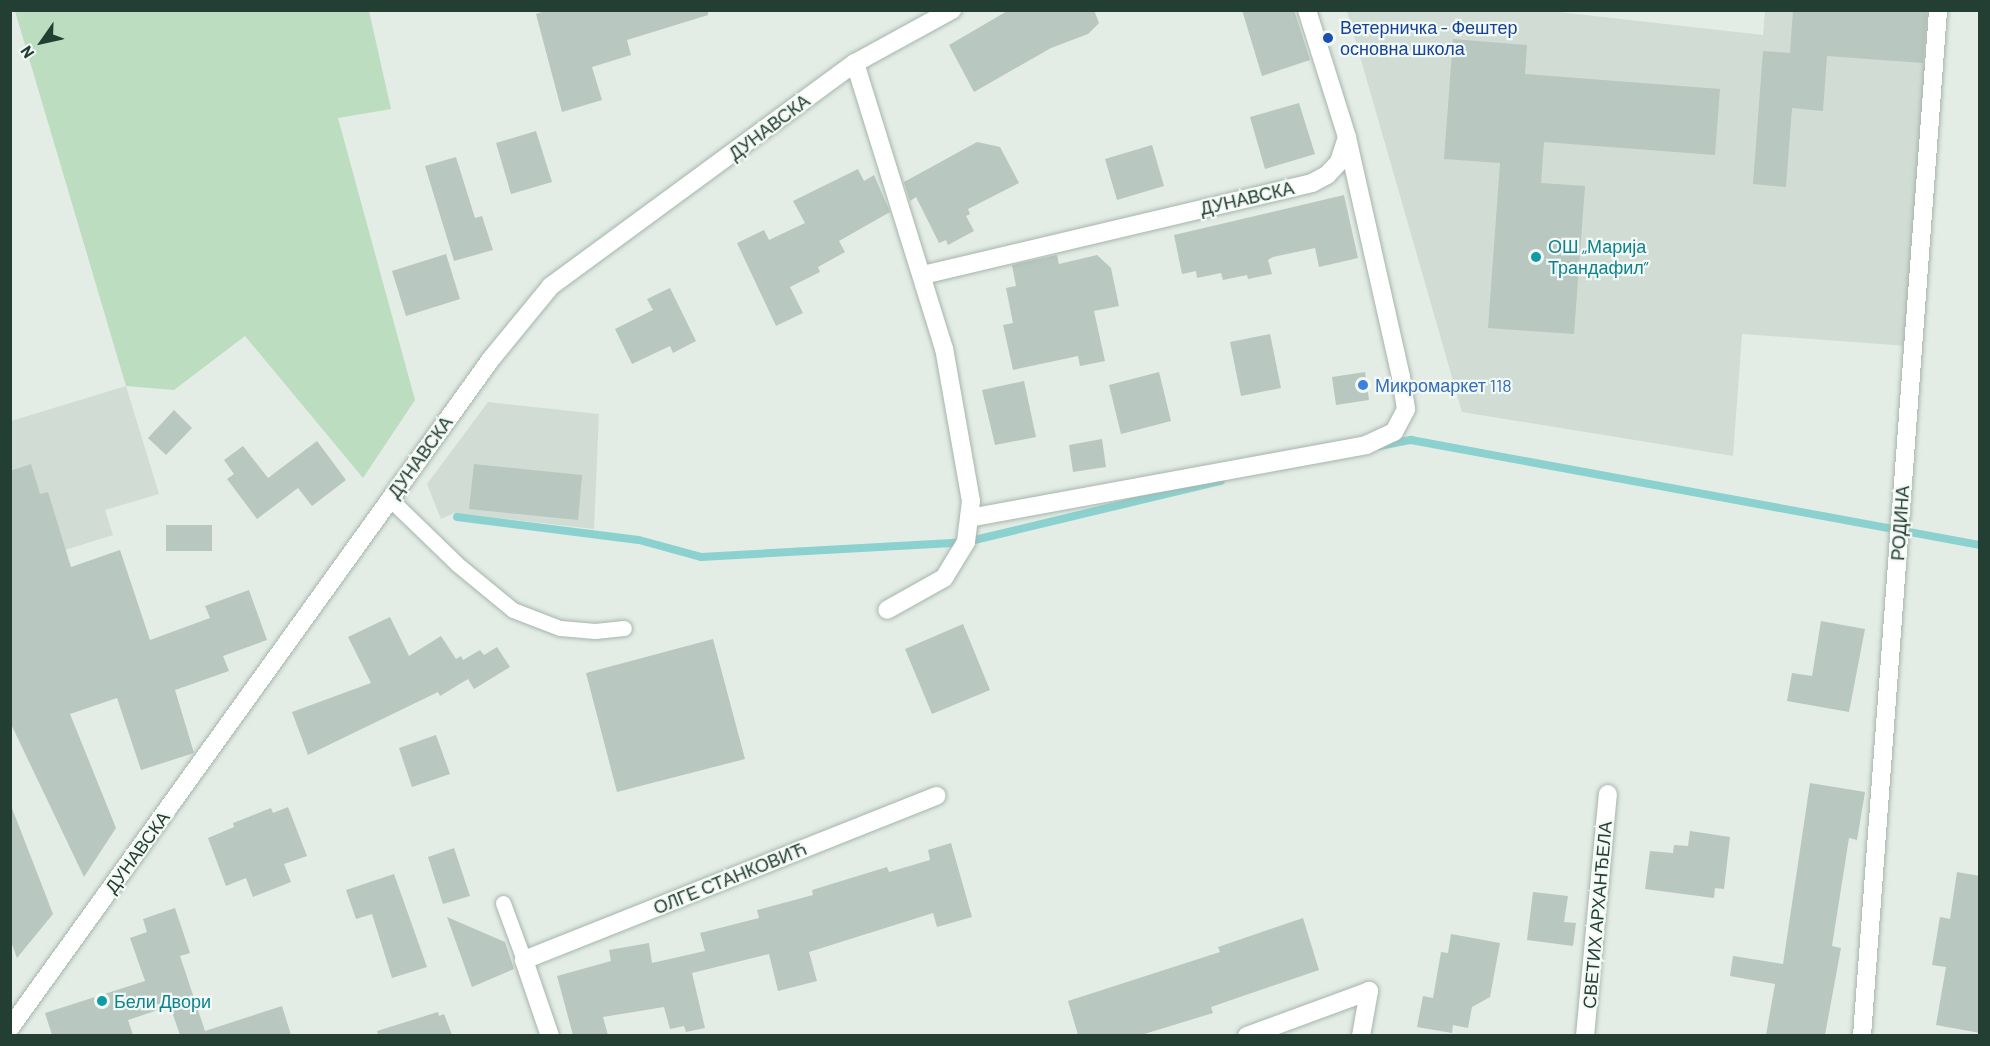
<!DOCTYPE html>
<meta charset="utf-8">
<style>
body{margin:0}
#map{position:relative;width:1990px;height:1046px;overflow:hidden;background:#e3ede6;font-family:Barlow,sans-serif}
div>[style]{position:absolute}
.built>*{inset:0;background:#d1dcd5}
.green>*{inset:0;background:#bcddbf}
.stream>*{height:8px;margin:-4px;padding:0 4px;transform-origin:4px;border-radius:4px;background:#8bd1cf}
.building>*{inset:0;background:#b8c7bf}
.roads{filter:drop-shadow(0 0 2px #a6b5ac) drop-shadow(0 0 2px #a6b5ac)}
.service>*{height:15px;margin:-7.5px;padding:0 7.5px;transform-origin:7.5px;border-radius:7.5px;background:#fff}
.minor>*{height:18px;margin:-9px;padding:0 9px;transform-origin:9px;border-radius:9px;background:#fff}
.dots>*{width:16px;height:16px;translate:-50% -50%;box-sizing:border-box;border:3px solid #f3f9f5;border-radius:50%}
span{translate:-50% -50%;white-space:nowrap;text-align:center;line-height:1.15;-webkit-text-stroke:4.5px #f3f9f5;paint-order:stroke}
.transit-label{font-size:18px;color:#164399}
.left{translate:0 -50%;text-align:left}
.street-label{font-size:18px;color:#233e32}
.culture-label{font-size:18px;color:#0d838f}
.shop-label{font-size:18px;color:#366cbe}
.frame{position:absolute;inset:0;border:12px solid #233e32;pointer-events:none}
.north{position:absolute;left:12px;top:12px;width:60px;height:60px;-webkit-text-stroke:4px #f3f9f5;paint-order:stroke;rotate:236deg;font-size:16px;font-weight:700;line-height:24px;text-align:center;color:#233e32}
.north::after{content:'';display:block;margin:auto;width:21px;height:27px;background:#233e32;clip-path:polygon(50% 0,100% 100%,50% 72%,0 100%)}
</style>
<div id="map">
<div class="built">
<i style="clip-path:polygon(1347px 11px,1550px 11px,1763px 35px,1765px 11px,1932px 11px,1908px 346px,1742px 334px,1733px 456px,1462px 412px)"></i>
<i style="clip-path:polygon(126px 386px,159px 494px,105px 510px,113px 535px,65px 550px,11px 594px,11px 421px)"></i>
<i style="clip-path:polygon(488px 402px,599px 414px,594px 529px,454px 513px,441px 519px,427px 484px)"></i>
</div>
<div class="green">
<i style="clip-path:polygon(15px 11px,369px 11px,391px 109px,338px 118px,415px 400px,363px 478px,245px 336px,174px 390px,126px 386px)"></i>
</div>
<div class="stream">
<i style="left:1379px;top:446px;width:33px;rotate:-11deg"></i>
<i style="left:1411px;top:440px;width:579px;rotate:10.46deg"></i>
<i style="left:457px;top:517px;width:183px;rotate:7.2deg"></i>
<i style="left:639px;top:540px;width:64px;rotate:15.3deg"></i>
<i style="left:701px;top:557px;width:265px;rotate:-3.2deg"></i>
<i style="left:966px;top:542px;width:262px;rotate:-13.5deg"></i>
</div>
<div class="building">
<i style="clip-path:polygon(548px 10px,708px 10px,708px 15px,627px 40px,631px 55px,592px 67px,602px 100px,562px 112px,536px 14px)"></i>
<i style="clip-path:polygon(1009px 10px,1094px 10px,1099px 23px,1088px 34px,1051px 48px,974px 92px,949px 45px)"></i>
<i style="clip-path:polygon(1242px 10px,1294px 10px,1310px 60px,1262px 76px)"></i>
<i style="clip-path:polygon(1793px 10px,1927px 10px,1923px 63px,1827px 56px,1823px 111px,1792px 108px,1786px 187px,1753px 184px,1763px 51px,1790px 53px)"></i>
<i style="clip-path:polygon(1453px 39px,1527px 45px,1525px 74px,1720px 89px,1715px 155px,1544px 142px,1541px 183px,1585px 186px,1574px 334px,1488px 328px,1500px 163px,1444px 159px)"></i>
<i style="clip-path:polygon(1299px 103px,1315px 154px,1265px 169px,1250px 117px)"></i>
<i style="clip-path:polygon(536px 131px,552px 182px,511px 194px,496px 143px)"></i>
<i style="clip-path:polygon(977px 142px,1000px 147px,1019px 183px,968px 209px,970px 214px,966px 216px,974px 231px,948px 245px,946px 240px,939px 243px,916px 197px,910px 201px,904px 182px)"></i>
<i style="clip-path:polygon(1152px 145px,1164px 186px,1117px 200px,1105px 159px)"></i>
<i style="clip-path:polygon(456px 157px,475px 218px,482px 216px,493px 250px,454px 261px,425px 166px)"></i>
<i style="clip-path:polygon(858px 169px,864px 181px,874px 175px,890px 212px,839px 241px,845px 252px,818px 267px,820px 272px,790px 287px,803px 313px,776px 326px,737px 243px,764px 230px,769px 240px,805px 223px,793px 201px)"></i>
<i style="clip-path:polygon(1344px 195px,1358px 258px,1319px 267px,1315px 248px,1273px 257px,1268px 260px,1272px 274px,1248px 279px,1247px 275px,1223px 280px,1221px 273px,1197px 278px,1196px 271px,1182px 274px,1174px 235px)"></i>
<i style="clip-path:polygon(446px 254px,460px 299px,406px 316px,392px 271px)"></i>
<i style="clip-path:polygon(1057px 255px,1059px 264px,1097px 255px,1111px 268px,1119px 306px,1094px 311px,1105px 361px,1080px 366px,1078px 356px,1013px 370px,1003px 325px,1013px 323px,1006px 288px,1016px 286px,1012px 265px)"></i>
<i style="clip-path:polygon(670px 288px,696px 341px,673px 353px,670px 346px,632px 364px,615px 329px,653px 310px,647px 299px)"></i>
<i style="clip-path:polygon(1270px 334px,1281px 388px,1241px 396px,1230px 342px)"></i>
<i style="clip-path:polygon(1159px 372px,1171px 421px,1121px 434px,1109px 385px)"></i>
<i style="clip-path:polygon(1365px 372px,1369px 400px,1336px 405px,1332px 377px)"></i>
<i style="clip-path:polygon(1024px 381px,1036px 437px,995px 445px,982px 390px)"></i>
<i style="clip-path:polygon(174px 410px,192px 428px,166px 455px,148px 438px)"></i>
<i style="clip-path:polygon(1102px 439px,1106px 467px,1073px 472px,1069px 445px)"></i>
<i style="clip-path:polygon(317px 441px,346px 480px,312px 506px,298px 488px,257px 519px,227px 479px,234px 474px,224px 460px,243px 446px,268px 478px)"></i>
<i style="clip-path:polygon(31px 464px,40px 494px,48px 492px,71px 567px,120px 550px,150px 640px,210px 618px,205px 606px,249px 590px,267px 640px,223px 656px,229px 671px,175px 690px,194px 753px,141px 770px,117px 698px,70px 714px,116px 828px,84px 877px,10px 722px,10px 471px)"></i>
<i style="clip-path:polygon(474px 464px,582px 475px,578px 520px,469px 509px)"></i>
<i style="clip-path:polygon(166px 525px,212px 525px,212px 551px,166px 551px)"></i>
<i style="clip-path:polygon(390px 617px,409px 656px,441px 636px,456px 659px,461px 656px,463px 660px,480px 650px,484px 655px,497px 647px,510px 667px,474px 689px,468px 679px,440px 696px,438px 692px,308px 755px,292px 712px,371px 683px,348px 637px)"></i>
<i style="clip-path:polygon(1821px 621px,1865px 629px,1849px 712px,1787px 701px,1792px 673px,1812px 676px)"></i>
<i style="clip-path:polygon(963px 624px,990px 690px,932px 714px,905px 649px)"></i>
<i style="clip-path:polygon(713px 639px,745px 759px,617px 792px,586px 673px)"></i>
<i style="clip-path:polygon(436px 735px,450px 774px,412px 787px,399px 748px)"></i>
<i style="clip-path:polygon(1810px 783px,1865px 792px,1857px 840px,1849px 838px,1832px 946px,1841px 948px,1825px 1035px,1766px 1035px,1775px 984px,1730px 976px,1733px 956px,1783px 964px)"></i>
<i style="clip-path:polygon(10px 803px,53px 914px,17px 958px,10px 939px)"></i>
<i style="clip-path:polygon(288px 807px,307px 856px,284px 864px,291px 882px,253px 897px,246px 878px,226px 886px,208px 838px,234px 827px,233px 823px,271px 808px,273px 813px)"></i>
<i style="clip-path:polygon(1690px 831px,1730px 837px,1724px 889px,1715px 888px,1714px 898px,1645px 889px,1650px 851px,1673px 853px,1674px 845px,1688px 846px)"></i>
<i style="clip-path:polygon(951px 843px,972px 917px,937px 927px,933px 913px,809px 952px,817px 981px,778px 991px,769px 954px,692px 973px,705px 1028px,686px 1032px,684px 1026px,670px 1029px,664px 1007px,603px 1017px,608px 1035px,573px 1035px,557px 976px,611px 961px,609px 950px,649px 943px,652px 963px,705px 951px,700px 933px,759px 918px,757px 910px,813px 895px,812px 890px,887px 867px,889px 872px,930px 860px,928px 850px)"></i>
<i style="clip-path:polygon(454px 848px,470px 896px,443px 904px,428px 857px)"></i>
<i style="clip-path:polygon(1957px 872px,1980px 876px,1980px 1033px,1936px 1025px,1946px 967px,1932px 965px,1940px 917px,1950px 919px)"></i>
<i style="clip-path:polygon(394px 874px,427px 967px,392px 978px,372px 914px,356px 919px,346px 890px)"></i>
<i style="clip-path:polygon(1533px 892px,1568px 896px,1564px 922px,1576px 923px,1573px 946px,1527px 940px)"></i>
<i style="clip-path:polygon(175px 908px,190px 953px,180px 956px,205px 1031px,282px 1006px,291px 1035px,180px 1035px,170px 1006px,128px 1020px,133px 1035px,52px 1035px,45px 1013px,145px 981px,130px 938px,147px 932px,143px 919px)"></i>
<i style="clip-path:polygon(447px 917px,505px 942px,514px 969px,472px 987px)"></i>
<i style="clip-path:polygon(1303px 918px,1319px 970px,1211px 1007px,1213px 1013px,1141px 1035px,1078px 1035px,1068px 1001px,1220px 952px,1218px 947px)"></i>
<i style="clip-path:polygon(1451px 934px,1500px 943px,1490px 997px,1472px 1007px,1468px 1028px,1453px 1025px,1452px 1033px,1417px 1027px,1423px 996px,1433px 998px,1441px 952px,1448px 953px)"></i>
<i style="clip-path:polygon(438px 1012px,439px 1016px,444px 1014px,452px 1035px,378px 1035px,377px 1031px)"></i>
</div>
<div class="roads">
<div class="service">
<i style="left:390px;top:499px;width:93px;rotate:44.1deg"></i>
<i style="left:457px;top:564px;width:72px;rotate:39.4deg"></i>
<i style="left:513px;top:610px;width:50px;rotate:21deg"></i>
<i style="left:560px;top:628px;width:35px;rotate:5deg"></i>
<i style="left:595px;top:631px;width:29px;rotate:-6deg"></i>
<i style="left:503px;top:903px;width:61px;rotate:69.8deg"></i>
</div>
<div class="minor">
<i style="left:855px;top:63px;width:299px;rotate:72.7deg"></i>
<i style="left:944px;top:348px;width:155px;rotate:80deg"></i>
<i style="left:971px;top:501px;width:41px;rotate:97deg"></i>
<i style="left:966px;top:542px;width:42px;rotate:121.4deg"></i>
<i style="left:944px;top:578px;width:65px;rotate:150.7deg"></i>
<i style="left:923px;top:275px;width:400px;rotate:-13.3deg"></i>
<i style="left:1312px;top:183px;width:17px;rotate:-28deg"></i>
<i style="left:1327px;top:175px;width:18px;rotate:-47deg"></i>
<i style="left:1339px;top:162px;width:26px;rotate:-72deg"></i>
<i style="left:1347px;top:137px;width:133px;rotate:-107.5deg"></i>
<i style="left:969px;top:518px;width:404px;rotate:-10.4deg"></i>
<i style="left:1366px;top:445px;width:31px;rotate:-25deg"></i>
<i style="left:1394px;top:432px;width:26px;rotate:-62deg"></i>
<i style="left:1406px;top:409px;width:32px;rotate:-99deg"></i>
<i style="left:1401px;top:377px;width:246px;rotate:-102.7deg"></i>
<i style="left:10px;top:1028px;width:824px;rotate:-54.28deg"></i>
<i style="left:491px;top:359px;width:94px;rotate:-50.6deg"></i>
<i style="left:551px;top:286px;width:377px;rotate:-36.3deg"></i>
<i style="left:855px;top:63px;width:111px;rotate:-28.7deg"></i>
<i style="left:550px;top:1036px;width:80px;rotate:-108.9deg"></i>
<i style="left:524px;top:960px;width:444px;rotate:-21.7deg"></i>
<i style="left:1247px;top:1036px;width:130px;rotate:-20.2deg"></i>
<i style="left:1361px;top:1036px;width:46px;rotate:-79.9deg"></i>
<i style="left:1585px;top:1036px;width:243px;rotate:-84.6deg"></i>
<i style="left:1862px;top:1036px;width:1029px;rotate:-85.76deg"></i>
</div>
</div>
<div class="dots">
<i style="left:1328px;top:38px;background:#1a4fb4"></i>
<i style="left:1536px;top:257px;background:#0f9aa8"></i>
<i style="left:1363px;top:385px;background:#3f7fe0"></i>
<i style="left:102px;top:1001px;background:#0f9aa8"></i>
</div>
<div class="transit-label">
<span class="left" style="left:1340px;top:38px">Ветерничка - Фештер<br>основна школа</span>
</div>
<div class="street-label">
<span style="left:769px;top:127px;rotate:-37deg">ДУНАВСКА</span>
<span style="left:1247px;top:198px;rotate:-13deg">ДУНАВСКА</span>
<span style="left:420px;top:457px;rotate:-54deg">ДУНАВСКА</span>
<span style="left:1900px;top:523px;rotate:-86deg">РОДИНА</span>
<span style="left:137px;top:852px;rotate:-54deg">ДУНАВСКА</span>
<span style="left:730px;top:878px;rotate:-22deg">ОЛГЕ СТАНКОВИЋ</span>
<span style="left:1597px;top:915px;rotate:-85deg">СВЕТИХ АРХАНЂЕЛА</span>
</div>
<div class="culture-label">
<span class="left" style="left:1548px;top:257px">ОШ „Марија<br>Трандафил”</span>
<span class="left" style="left:114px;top:1001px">Бели Двори</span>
</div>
<div class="shop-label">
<span class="left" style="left:1375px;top:385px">Микромаркет 118</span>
</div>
<div class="frame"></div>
<div class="north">N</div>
</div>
